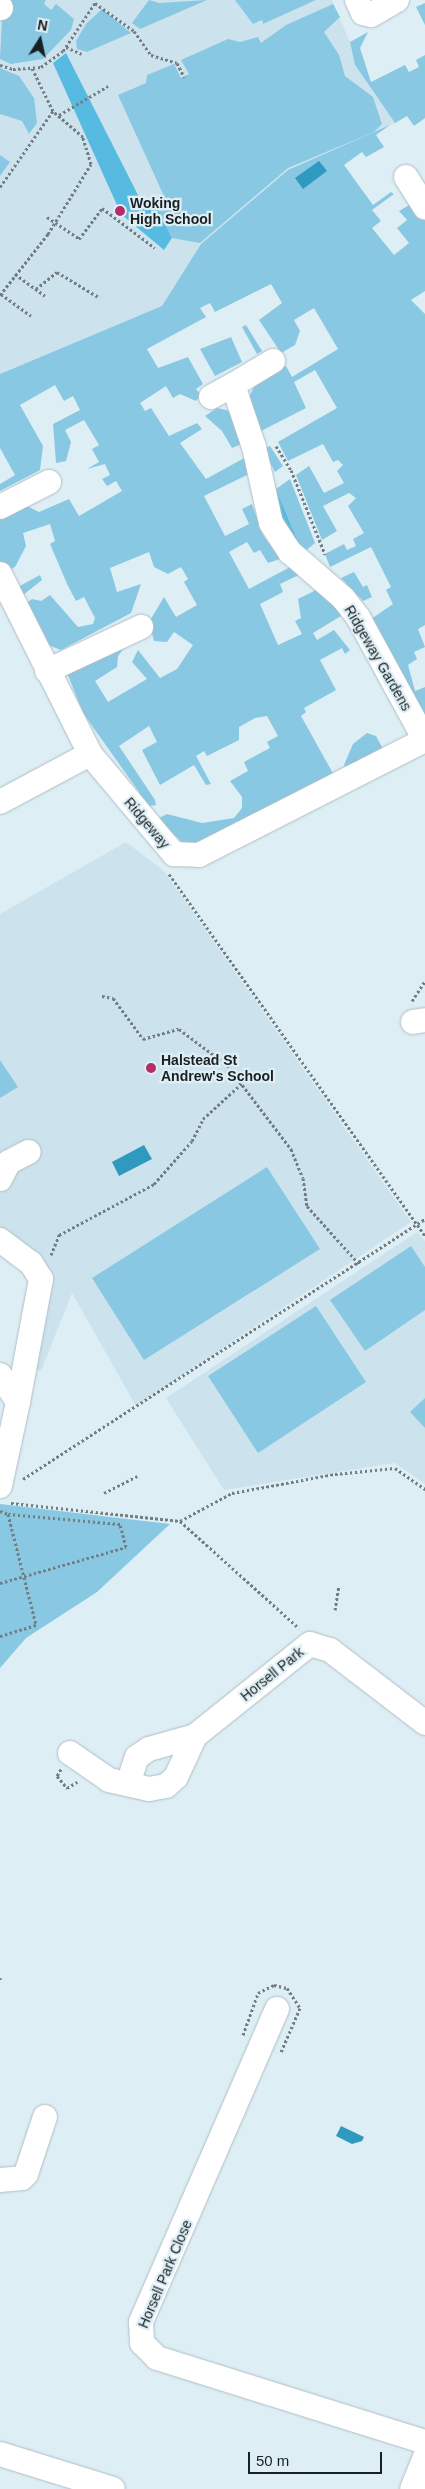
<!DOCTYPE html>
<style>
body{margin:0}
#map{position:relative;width:425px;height:2489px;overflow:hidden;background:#deeef5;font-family:Arial,sans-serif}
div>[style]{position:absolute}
.built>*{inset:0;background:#cce3ee}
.green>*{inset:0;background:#88c8e3}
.forest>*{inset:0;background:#56bae1}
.water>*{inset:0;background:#3099bf}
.path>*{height:3px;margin-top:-1.5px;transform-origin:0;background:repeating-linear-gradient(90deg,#737d82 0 2.5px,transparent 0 5px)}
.roads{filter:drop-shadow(0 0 1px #afbec5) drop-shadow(0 0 1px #afbec5)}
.minor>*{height:24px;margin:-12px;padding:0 12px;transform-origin:12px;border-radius:12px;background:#fff}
.dots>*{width:14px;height:14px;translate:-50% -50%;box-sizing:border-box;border:2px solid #deeef5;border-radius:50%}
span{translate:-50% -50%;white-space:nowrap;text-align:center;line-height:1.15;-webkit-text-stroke:4.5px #deeef5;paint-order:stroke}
.poi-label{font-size:14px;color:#1a2022;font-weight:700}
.left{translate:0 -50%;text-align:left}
.street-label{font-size:14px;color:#1a2022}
.north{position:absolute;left:15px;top:15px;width:50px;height:50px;-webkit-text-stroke:4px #deeef5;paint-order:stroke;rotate:10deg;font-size:14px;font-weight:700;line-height:20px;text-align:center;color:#1a2022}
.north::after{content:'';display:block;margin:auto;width:18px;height:22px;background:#1a2022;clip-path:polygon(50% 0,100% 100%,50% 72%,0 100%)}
.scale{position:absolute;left:248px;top:2452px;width:134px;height:22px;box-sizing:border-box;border:2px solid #1a2022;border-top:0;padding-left:6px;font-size:15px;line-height:18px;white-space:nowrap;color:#1a2022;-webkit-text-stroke:4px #deeef5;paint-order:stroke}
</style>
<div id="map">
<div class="built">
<i style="clip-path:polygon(0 0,240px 0,253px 23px,262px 20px,263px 24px,316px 0,332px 0,350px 42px,355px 65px,395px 123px,288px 170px,201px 244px,163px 306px,0 374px)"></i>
<i style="clip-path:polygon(126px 842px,164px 871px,411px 1222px,136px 1406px,72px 1293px,41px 1371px,17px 1367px,34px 1279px,0 1256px,0 914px)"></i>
<i style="clip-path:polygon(417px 1232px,425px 1241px,425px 1484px,395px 1463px,224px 1490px,166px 1398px)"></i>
</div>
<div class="green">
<i style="clip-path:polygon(3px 0,46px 0,44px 4px,51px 10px,56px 4px,74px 19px,71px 30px,43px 59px,11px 64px,0 59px)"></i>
<i style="clip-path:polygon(149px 0,159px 3px,207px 0,140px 29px,132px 23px)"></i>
<i style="clip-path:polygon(235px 0,316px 0,263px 24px,262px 20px,253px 24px)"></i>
<i style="clip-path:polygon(425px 3px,425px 25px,416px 7px)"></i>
<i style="clip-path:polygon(333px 4px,340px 17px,324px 32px,339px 55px,345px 76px,373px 97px,382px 124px,374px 132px,288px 168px,200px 243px,172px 238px,154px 202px,163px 194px,118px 95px,146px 83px,147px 75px,174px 64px,181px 78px,189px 74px,181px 60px,228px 39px,240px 42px,258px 37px,261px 43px,286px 25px)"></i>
<i style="clip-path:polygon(102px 9px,131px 33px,87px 52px,77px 49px,76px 41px,86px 24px)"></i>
<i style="clip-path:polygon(368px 32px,360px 48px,371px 82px,405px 65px,409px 72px,419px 67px,416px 60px,425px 55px,425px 118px,414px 126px,407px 116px,395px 123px,355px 65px,350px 42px)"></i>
<i style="clip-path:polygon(0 68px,19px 76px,34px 98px,37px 123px,29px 134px,22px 121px,0 114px)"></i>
<i style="clip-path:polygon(390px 125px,376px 135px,384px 147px,366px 157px,362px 152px,344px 165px,373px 205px,391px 192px,394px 194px,372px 210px,381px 221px,372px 228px,394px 255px,409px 243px,397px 228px,407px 220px,399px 211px,411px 204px,425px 220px,425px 291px,411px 300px,425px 314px,425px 625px,418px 629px,425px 647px,414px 652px,417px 659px,408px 665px,415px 691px,425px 687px,425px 716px,371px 619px,393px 604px,386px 590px,391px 587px,371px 547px,330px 567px,325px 554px,344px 544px,347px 550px,356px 546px,353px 539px,364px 533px,348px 506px,356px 498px,349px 493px,323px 506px,337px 531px,322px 540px,296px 475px,309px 466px,324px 493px,344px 483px,337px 471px,343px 465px,338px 460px,333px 462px,323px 444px,288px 461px,278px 442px,337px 408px,315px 370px,294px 382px,306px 408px,261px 431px,247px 401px,256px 383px,286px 366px,292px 377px,338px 349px,314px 308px,294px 320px,300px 331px,295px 345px,281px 353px,259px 320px,282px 303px,271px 284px,215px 312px,210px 303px,200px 308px,206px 317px,147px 349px,158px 368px,188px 357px,203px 384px,196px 389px,201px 395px,196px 401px,180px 394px,173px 398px,166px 386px,140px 403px,145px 411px,151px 408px,169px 436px,197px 423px,202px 429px,180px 443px,206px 479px,248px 456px,247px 475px,204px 496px,225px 536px,249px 524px,242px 509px,252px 504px,263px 535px,280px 559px,268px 563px,260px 550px,254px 553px,247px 542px,229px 552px,249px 589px,294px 565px,303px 573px,280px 584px,283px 592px,260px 604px,278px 645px,302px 634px,295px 621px,301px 618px,298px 599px,318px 589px,334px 602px,341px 616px,313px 633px,317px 640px,334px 630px,350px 650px,345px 654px,342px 648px,320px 660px,336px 690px,304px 708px,306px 712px,301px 716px,335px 777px,193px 845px,182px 842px,157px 819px,167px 814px,202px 823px,234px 818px,242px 808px,242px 797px,230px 781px,248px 771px,244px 762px,270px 748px,267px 742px,278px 736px,267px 716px,255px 718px,239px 727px,239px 740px,207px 756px,204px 751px,196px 756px,211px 784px,206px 785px,194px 765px,160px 785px,142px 750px,157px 742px,149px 726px,119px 746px,155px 800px,156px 805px,149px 806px,83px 713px,66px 670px,127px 644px,118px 656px,117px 667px,95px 681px,108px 702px,147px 679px,132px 662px,138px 650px,160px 678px,177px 669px,193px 645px,174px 632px,167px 642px,154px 641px,149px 622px,164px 597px,176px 617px,197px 605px,184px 582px,188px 579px,181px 567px,168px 574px,154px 567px,149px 552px,110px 568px,117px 592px,141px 584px,131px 613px,61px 650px,48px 645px,26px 603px,32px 599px,41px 601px,50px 595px,78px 627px,93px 624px,95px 618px,84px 597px,76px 601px,68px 586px,50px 544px,55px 541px,50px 524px,23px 533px,26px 546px,15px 567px,9px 570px,0 567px,0 515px,23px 504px,39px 512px,69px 499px,79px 516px,122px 491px,116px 481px,107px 486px,102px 479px,110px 475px,105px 464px,87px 469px,99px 462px,92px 449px,99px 445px,84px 420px,65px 430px,71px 442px,66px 461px,56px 463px,53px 424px,80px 410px,73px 396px,64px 401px,55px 385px,20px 405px,43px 446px,40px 470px,0 491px,0 484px,15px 475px,0 448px,0 374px,162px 306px,201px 244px,288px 170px)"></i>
<i style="clip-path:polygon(0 155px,10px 162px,0 176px)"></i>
<i style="clip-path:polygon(246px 325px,262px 351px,257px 354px,242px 327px)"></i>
<i style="clip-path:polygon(231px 337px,242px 362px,215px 376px,200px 349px)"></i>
<i style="clip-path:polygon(217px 408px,231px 411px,244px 443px,232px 448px,222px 431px,205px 416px)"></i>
<i style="clip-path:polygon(270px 446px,283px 466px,275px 472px,263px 449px)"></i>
<i style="clip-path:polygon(290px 479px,315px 543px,303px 553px,276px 489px)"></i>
<i style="clip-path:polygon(354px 572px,363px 587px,367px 585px,372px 597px,363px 601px,341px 578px)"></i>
<i style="clip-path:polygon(40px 575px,42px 580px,23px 595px,18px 587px)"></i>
<i style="clip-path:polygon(367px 733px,376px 736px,384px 751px,349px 772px,344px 765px,353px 744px)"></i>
<i style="clip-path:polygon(0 1060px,18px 1087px,0 1098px)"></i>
<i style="clip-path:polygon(267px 1167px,320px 1249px,144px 1360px,92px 1278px)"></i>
<i style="clip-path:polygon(411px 1246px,425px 1267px,425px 1310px,365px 1351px,330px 1300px)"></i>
<i style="clip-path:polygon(316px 1306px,366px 1382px,258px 1453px,208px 1376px)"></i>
<i style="clip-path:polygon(425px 1398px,425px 1428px,410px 1412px)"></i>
<i style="clip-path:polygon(0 1504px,170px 1524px,97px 1592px,26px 1638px,0 1668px)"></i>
</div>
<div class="forest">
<i style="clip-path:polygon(66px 53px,140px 199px,158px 210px,172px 238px,164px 250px,121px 214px,53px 63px)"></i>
<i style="clip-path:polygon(276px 489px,303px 553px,267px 495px)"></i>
</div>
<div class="water">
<i style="clip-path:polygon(319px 161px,327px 171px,303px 189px,295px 178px)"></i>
<i style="clip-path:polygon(144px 1145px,152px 1159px,119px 1176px,112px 1162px)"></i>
<i style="clip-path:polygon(341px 2126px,364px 2137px,362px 2141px,352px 2144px,336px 2136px)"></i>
</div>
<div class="path">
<i style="left:66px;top:47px;width:17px;rotate:24deg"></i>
<i style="left:0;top:65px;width:14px;rotate:17deg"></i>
<i style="left:13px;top:69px;width:28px;rotate:-4deg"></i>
<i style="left:41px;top:67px;width:27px;rotate:-36deg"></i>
<i style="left:63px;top:51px;width:58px;rotate:-56.3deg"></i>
<i style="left:95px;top:3px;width:48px;rotate:35.7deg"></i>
<i style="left:134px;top:31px;width:29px;rotate:55deg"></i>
<i style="left:151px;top:55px;width:27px;rotate:17deg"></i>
<i style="left:177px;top:63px;width:16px;rotate:63deg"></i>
<i style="left:59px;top:115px;width:57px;rotate:-30.6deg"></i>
<i style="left:0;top:187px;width:93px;rotate:-55.1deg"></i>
<i style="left:47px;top:217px;width:40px;rotate:34deg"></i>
<i style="left:79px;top:239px;width:39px;rotate:-53deg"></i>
<i style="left:102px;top:208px;width:66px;rotate:37deg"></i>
<i style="left:15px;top:274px;width:37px;rotate:36deg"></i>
<i style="left:36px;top:289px;width:27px;rotate:-39deg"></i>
<i style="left:57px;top:272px;width:50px;rotate:31.2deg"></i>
<i style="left:1px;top:294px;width:37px;rotate:36deg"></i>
<i style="left:0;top:295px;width:78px;rotate:-51.8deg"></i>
<i style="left:48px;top:234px;width:82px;rotate:-58.4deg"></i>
<i style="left:91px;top:164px;width:28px;rotate:-107deg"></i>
<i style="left:83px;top:137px;width:40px;rotate:-139deg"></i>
<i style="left:53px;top:111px;width:48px;rotate:-116deg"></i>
<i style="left:276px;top:446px;width:28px;rotate:58deg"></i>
<i style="left:291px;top:470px;width:91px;rotate:68deg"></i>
<i style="left:169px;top:874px;width:443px;rotate:54.7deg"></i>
<i style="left:102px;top:996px;width:11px;rotate:10deg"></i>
<i style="left:113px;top:998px;width:51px;rotate:53.8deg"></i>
<i style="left:143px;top:1039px;width:37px;rotate:-16deg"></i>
<i style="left:179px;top:1029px;width:60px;rotate:36.9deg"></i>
<i style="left:227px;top:1065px;width:106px;rotate:52.7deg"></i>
<i style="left:291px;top:1149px;width:31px;rotate:68deg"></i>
<i style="left:303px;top:1178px;width:28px;rotate:82deg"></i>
<i style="left:307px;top:1206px;width:78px;rotate:48.1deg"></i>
<i style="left:412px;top:1001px;width:24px;rotate:-57deg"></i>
<i style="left:51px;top:1255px;width:22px;rotate:-68deg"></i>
<i style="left:59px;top:1235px;width:108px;rotate:-28.2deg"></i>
<i style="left:154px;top:1184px;width:57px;rotate:-48.5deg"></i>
<i style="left:192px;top:1141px;width:25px;rotate:-63deg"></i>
<i style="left:203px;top:1119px;width:53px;rotate:-42.7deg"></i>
<i style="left:23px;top:1479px;width:479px;rotate:-32.9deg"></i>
<i style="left:104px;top:1493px;width:38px;rotate:-27deg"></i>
<i style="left:11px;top:1503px;width:170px;rotate:6.1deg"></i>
<i style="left:180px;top:1521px;width:59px;rotate:-28.3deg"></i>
<i style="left:232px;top:1493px;width:105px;rotate:-10.5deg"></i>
<i style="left:335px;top:1474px;width:60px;rotate:-5.7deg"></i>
<i style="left:395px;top:1468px;width:37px;rotate:35deg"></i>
<i style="left:0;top:1511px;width:9px;rotate:21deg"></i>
<i style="left:8px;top:1514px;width:114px;rotate:75.8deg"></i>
<i style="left:36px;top:1625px;width:38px;rotate:163deg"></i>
<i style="left:180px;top:1521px;width:160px;rotate:42deg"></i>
<i style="left:0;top:1583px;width:131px;rotate:-15.9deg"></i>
<i style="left:126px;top:1547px;width:24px;rotate:-105deg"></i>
<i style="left:120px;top:1524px;width:112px;rotate:-174.9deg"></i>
<i style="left:335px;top:1610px;width:24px;rotate:-81deg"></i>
<i style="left:61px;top:1769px;width:8px;rotate:120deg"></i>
<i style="left:57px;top:1776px;width:16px;rotate:50deg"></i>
<i style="left:67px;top:1788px;width:12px;rotate:-31deg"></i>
<i style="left:0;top:1977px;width:3px;rotate:90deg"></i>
<i style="left:243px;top:2035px;width:45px;rotate:-70.3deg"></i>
<i style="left:258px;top:1993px;width:18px;rotate:-27deg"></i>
<i style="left:274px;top:1985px;width:13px;rotate:13deg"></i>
<i style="left:287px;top:1988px;width:24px;rotate:57deg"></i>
<i style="left:300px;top:2008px;width:48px;rotate:113.4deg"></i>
</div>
<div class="roads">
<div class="minor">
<i style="left:357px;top:0;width:14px;rotate:65deg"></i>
<i style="left:363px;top:13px;width:8px;rotate:14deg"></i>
<i style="left:371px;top:15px;width:30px;rotate:-30deg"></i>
<i style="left:0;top:8px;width:1px"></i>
<i style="left:406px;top:177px;width:36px;rotate:58deg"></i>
<i style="left:273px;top:361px;width:47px;rotate:149deg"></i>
<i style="left:233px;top:385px;width:65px;rotate:71.3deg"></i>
<i style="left:254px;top:447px;width:78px;rotate:77.4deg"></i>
<i style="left:271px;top:523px;width:35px;rotate:57deg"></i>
<i style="left:290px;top:552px;width:70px;rotate:41deg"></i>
<i style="left:343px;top:598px;width:24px;rotate:52deg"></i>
<i style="left:358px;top:617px;width:140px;rotate:61.4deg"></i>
<i style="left:211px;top:397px;width:25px;rotate:-29deg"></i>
<i style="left:0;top:507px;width:55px;rotate:-27deg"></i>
<i style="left:0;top:574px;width:201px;rotate:63.4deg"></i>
<i style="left:90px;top:754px;width:131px;rotate:50deg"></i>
<i style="left:174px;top:854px;width:25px;rotate:2deg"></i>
<i style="left:199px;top:855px;width:254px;rotate:-27deg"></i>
<i style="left:47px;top:671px;width:104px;rotate:-25.1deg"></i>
<i style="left:0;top:802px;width:102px;rotate:-28.1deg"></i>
<i style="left:413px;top:1022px;width:12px;rotate:-9deg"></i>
<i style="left:0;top:1179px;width:19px;rotate:-62deg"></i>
<i style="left:9px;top:1162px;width:22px;rotate:-27deg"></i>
<i style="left:0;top:1240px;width:39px;rotate:37deg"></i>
<i style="left:31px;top:1263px;width:19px;rotate:58deg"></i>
<i style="left:41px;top:1279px;width:125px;rotate:100.6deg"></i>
<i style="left:0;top:1375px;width:32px;rotate:56deg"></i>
<i style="left:18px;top:1402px;width:86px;rotate:102.1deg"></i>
<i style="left:70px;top:1753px;width:47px;rotate:34.7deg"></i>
<i style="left:109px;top:1780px;width:41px;rotate:12.7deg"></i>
<i style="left:149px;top:1789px;width:17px;rotate:-10deg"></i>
<i style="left:166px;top:1786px;width:13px;rotate:-42deg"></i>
<i style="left:176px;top:1777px;width:45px;rotate:-65.1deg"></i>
<i style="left:195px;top:1736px;width:147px;rotate:-38.7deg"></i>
<i style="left:310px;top:1644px;width:21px;rotate:17deg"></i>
<i style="left:330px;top:1650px;width:120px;rotate:37.5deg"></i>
<i style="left:128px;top:1784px;width:28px;rotate:-72deg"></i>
<i style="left:137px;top:1757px;width:14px;rotate:-34deg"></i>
<i style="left:149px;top:1749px;width:48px;rotate:-15.8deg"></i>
<i style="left:277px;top:2009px;width:341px;rotate:113.5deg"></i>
<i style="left:141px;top:2322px;width:21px;rotate:87deg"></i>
<i style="left:142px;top:2343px;width:21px;rotate:45deg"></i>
<i style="left:157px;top:2358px;width:281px;rotate:17.4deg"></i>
<i style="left:0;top:2180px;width:22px;rotate:-5deg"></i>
<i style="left:22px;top:2178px;width:6px;rotate:-45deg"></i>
<i style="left:26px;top:2174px;width:60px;rotate:-71.6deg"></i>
<i style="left:0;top:2454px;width:118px;rotate:17.2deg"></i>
<i style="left:412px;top:2489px;width:35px;rotate:-68deg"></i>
</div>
</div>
<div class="dots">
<i style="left:120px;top:211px;background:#b62c69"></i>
<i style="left:151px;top:1068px;background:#b62c69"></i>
</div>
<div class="poi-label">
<span class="left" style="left:130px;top:211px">Woking<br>High School</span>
<span class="left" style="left:161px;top:1068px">Halstead St<br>Andrew's School</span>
</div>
<div class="street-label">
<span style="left:378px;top:658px;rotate:60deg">Ridgeway Gardens</span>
<span style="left:147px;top:823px;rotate:50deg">Ridgeway</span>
<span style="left:272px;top:1674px;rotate:-39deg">Horsell Park</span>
<span style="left:165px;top:2274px;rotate:-67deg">Horsell Park Close</span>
</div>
<div class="north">N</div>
<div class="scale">50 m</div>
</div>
